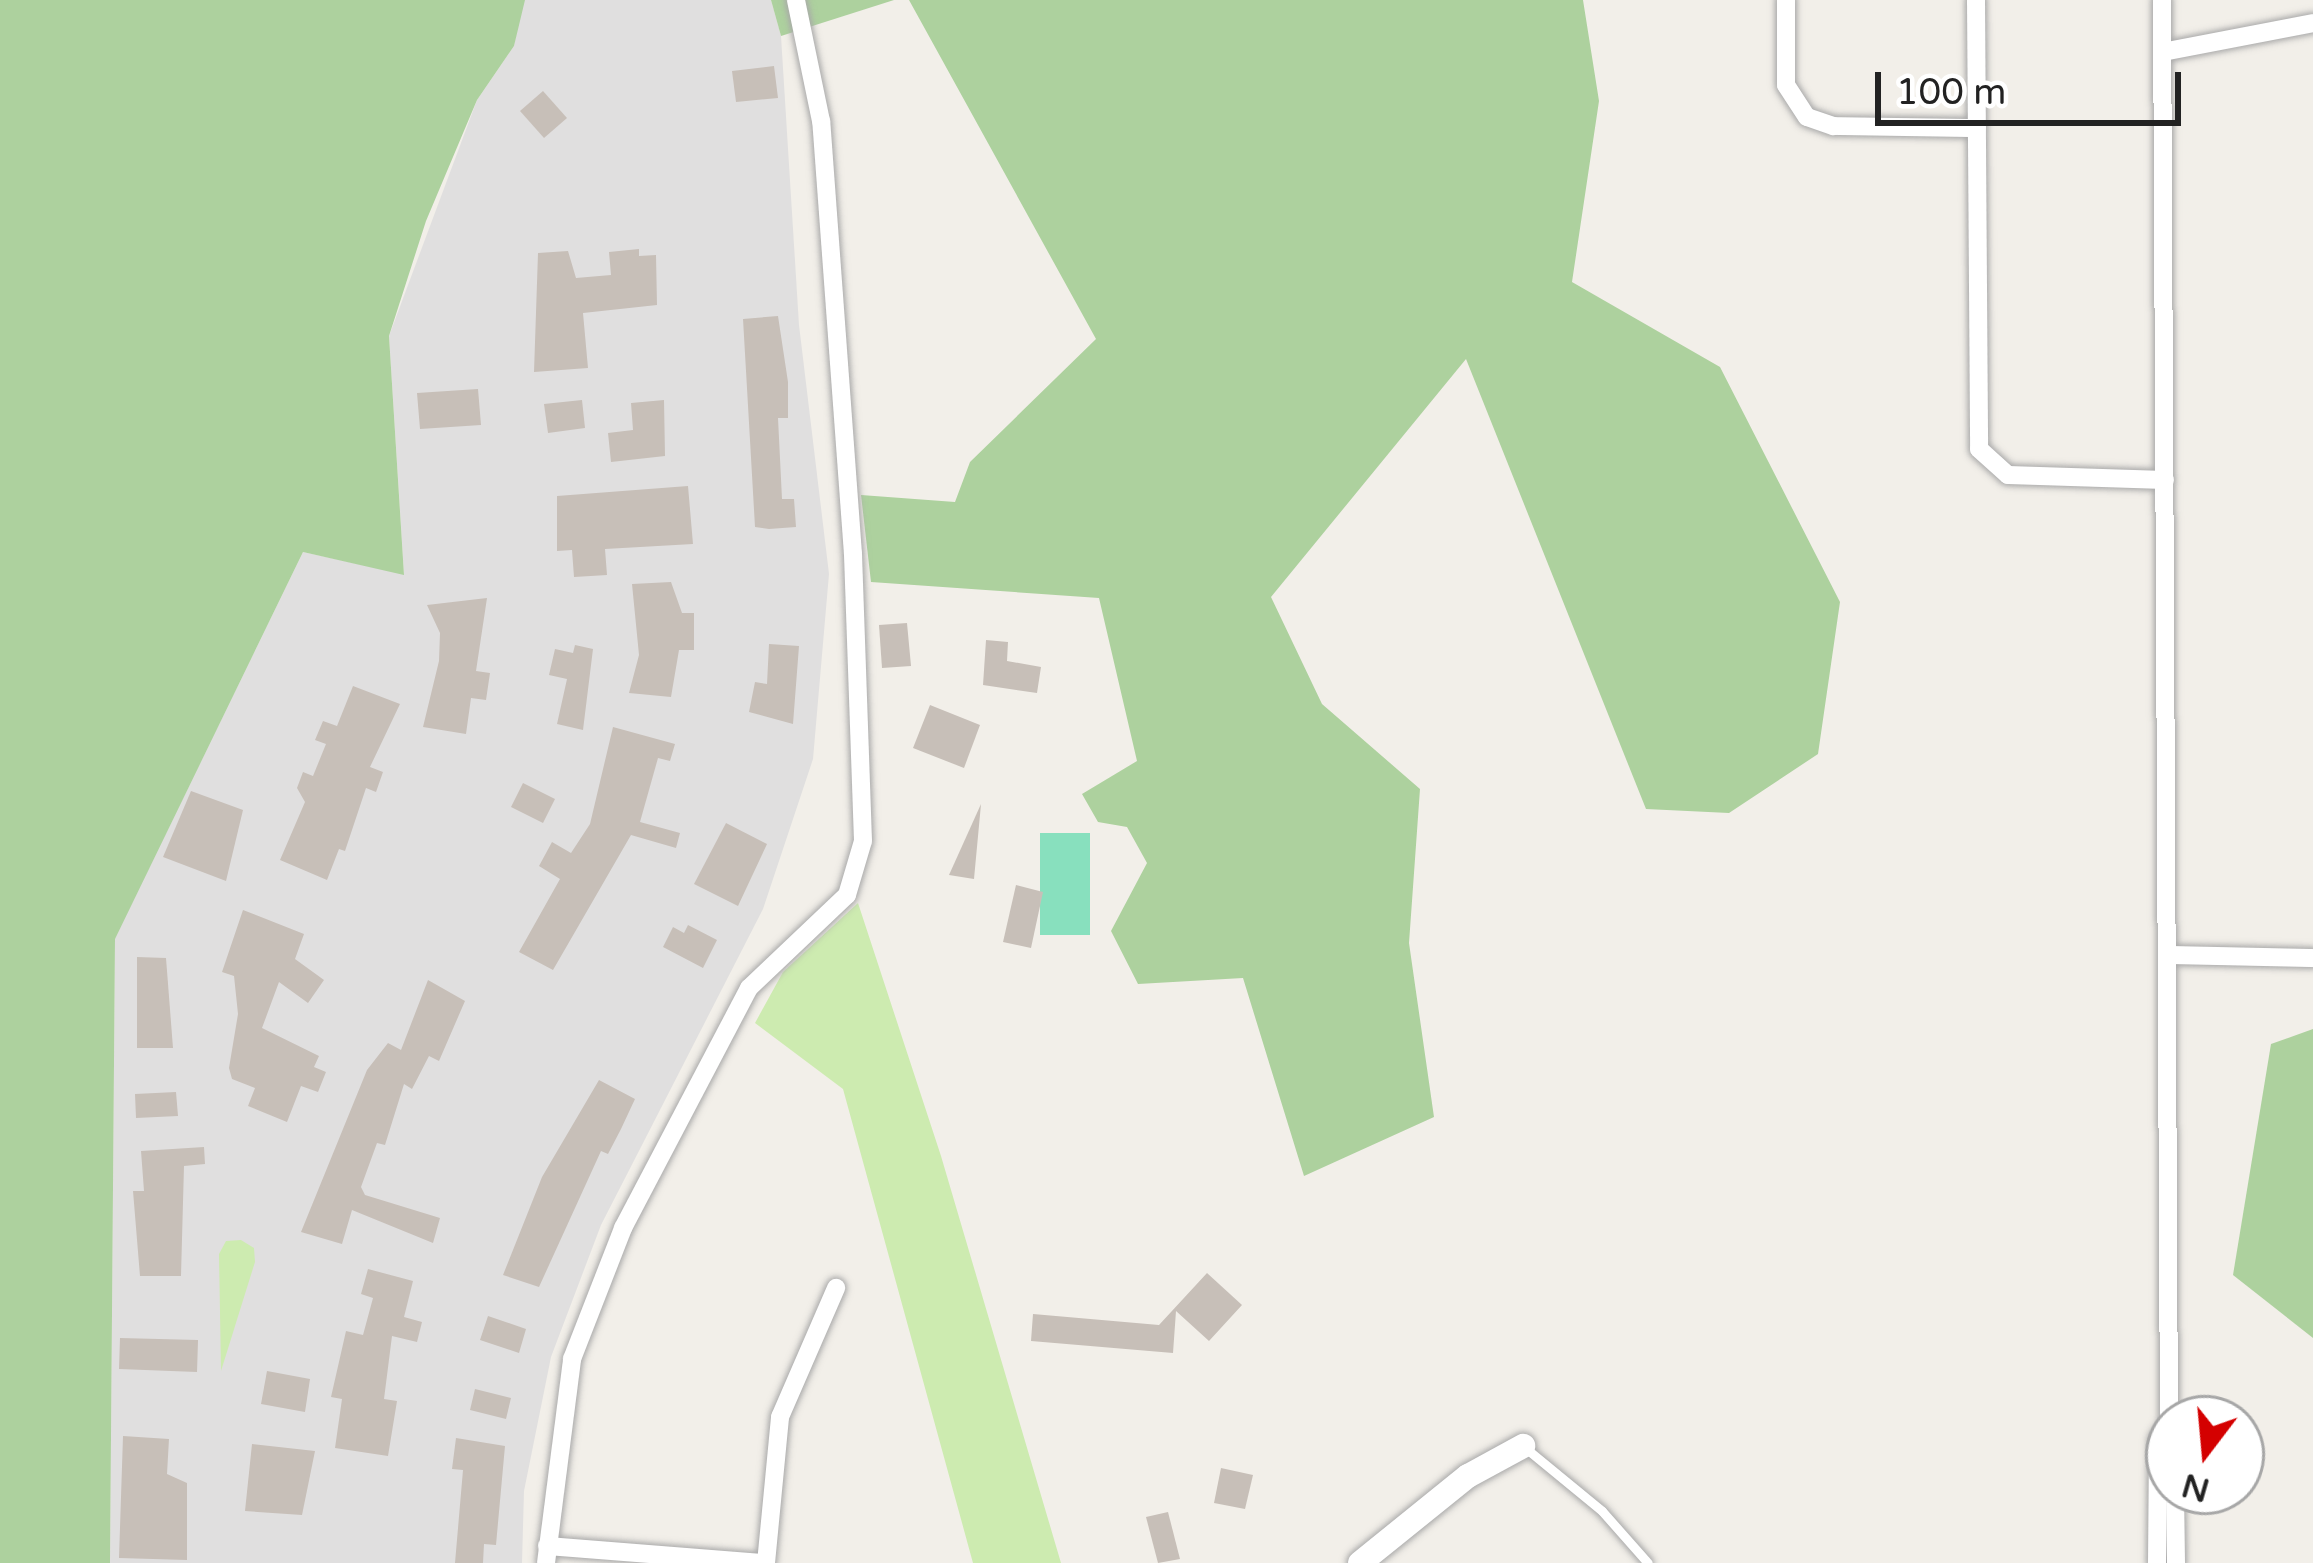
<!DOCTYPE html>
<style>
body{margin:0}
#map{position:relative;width:2313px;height:1563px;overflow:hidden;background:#f2efe9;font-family:"Varela Round",sans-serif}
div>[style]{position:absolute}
.residential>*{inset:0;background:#e0dfdf}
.grass>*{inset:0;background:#cdebb0}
.forest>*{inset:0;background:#add19e}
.pitch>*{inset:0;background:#88e0be}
.building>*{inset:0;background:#c7bfb8}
.roads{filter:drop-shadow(0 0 3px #a9a9a9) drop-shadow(0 0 3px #a9a9a9)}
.service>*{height:9px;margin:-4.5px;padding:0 4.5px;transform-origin:4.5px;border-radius:4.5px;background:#fff}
.minor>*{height:18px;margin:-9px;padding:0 9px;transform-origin:9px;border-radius:9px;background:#fff}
.tertiary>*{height:24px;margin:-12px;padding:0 12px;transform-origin:12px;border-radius:12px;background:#fff}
span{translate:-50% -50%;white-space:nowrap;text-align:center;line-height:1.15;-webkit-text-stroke:12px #fff;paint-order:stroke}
.north{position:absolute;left:2145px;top:1395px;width:120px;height:120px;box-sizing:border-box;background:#fff;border:3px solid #a7a7a7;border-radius:50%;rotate:196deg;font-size:33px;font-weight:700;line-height:48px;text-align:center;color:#222}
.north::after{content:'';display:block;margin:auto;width:42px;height:54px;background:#d40000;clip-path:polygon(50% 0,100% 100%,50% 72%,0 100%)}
.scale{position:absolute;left:1875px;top:72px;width:306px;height:54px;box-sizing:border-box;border:6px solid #222;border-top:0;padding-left:15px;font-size:36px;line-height:42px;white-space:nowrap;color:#222;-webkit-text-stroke:9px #fff;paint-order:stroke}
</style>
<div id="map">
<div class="residential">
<i style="clip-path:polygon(523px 0,771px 0,781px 36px,799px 325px,829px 574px,813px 759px,763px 909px,601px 1225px,551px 1357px,524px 1491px,522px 1563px,110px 1563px,115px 938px,303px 552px,404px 574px,389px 336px,477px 100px,514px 46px)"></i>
</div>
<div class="grass">
<i style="clip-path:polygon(858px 903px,941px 1156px,1061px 1563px,973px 1563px,843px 1089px,755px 1023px,783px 972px)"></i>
<i style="clip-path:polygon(241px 1240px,254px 1248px,255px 1262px,221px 1371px,219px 1254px,226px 1241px)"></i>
</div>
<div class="forest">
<i style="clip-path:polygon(0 0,525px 0,514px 46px,477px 100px,426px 221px,389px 336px,404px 575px,303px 552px,115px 939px,110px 1563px,0 1563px)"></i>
<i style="clip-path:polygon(771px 0,894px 0,781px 36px)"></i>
<i style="clip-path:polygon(909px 0,1583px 0,1599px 101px,1572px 282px,1720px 367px,1840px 602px,1818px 754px,1729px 813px,1646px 809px,1466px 359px,1271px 597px,1322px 704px,1420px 789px,1409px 943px,1434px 1117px,1304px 1176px,1243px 978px,1138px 984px,1111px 931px,1147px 863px,1127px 827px,1098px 822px,1082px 794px,1137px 761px,1099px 598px,871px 582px,861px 495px,955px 502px,970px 462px,1096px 339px)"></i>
<i style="clip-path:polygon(2313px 1029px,2313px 1338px,2233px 1275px,2271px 1044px)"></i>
</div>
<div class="pitch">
<i style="clip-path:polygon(1040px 833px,1090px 833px,1090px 935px,1040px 935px)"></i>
</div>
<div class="building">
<i style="clip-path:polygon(774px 66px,778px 98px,736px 102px,732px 71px)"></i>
<i style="clip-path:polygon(543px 91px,567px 118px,544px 138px,520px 111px)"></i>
<i style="clip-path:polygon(639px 249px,639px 256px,656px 255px,657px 305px,583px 313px,588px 368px,534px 372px,538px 253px,568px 251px,576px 278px,611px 275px,609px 252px)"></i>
<i style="clip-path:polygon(778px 316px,788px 382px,788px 418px,778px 418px,782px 499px,794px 499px,796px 527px,769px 529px,755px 527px,743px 319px)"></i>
<i style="clip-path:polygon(478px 389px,481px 425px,420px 429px,417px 393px)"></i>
<i style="clip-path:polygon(582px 400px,585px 428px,548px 433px,544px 404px)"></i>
<i style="clip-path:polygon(664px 400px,665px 456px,611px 462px,608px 433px,633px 430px,631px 403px)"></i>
<i style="clip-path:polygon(688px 486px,693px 544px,605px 549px,607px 575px,574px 577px,572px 550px,557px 551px,557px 496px)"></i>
<i style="clip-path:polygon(671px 582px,682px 613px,694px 613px,694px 650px,679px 650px,671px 697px,629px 693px,639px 655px,632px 584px)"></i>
<i style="clip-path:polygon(487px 598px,476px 671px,490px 673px,486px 700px,471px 698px,466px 734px,423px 727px,439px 661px,440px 633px,427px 605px)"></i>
<i style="clip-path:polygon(907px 623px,911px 666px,882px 668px,879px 625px)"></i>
<i style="clip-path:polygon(986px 640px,1008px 642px,1007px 661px,1041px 667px,1037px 693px,983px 685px)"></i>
<i style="clip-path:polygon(769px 644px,799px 646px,793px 724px,749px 712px,755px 682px,767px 684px)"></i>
<i style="clip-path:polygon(575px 645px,593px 649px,583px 730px,557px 724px,567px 679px,549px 675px,555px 649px,573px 653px)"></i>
<i style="clip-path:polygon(353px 686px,400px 704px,370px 767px,383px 772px,376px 792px,366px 788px,345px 851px,339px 849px,327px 880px,280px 860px,305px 802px,297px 788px,303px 772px,313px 776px,326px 744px,315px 740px,323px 721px,337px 726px)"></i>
<i style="clip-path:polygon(930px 705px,980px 725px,964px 768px,913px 748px)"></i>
<i style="clip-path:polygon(613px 727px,675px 744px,670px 761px,658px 758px,640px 822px,680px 833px,676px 848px,631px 835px,553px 970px,519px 952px,560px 879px,539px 866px,552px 842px,571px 853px,590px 824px)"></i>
<i style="clip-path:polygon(523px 783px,555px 799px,543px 823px,511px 807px)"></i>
<i style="clip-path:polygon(191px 791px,243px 810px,226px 881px,163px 857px)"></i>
<i style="clip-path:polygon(981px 804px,974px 879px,949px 875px)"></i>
<i style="clip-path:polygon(726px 823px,767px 844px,738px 906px,694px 884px)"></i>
<i style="clip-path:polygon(1016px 885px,1043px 892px,1031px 948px,1003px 942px)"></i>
<i style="clip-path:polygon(243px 910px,304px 934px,295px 959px,324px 980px,308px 1003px,279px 982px,262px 1028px,319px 1056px,314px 1067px,326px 1072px,318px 1092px,301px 1086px,287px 1122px,248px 1106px,255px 1088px,232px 1079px,229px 1068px,238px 1014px,234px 976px,222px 972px)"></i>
<i style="clip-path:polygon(688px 925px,717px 940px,703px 968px,663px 947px,673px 927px,684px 933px)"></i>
<i style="clip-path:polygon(137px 957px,166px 958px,173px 1048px,137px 1048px)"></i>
<i style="clip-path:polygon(428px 980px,465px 1001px,439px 1061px,429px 1056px,412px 1089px,404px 1084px,385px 1145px,377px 1143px,361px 1187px,365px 1195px,440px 1218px,433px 1243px,352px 1210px,342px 1244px,301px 1232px,367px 1070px,388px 1043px,401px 1050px)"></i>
<i style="clip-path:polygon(599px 1080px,635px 1099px,621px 1129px,608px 1154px,601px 1151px,539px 1287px,503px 1275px,542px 1177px)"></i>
<i style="clip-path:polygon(176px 1092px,178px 1116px,136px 1118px,135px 1094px)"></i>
<i style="clip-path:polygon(204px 1147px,205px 1164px,184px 1166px,181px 1276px,140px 1276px,133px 1191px,144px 1191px,141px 1151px)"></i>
<i style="clip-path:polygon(368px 1269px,413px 1281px,404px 1317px,422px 1322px,417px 1342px,392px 1336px,384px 1399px,397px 1401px,388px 1456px,335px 1448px,342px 1399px,331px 1397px,346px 1331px,363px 1335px,373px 1298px,361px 1294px)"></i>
<i style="clip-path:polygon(1207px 1273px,1242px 1305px,1209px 1341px,1176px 1311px,1173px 1353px,1031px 1341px,1033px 1314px,1159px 1325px)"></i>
<i style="clip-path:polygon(488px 1316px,526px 1329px,519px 1353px,480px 1340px)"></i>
<i style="clip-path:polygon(120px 1338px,198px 1340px,197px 1372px,119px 1369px)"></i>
<i style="clip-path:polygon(267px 1371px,310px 1379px,305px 1412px,261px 1404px)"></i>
<i style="clip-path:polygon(475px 1389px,511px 1398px,506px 1419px,470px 1410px)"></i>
<i style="clip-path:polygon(123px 1436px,169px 1439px,167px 1474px,187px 1483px,187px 1560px,119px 1558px)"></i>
<i style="clip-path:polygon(456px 1438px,505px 1446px,496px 1545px,484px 1544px,483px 1563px,455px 1563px,463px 1470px,452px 1469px)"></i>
<i style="clip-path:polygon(252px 1444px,315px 1451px,302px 1515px,245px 1511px)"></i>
<i style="clip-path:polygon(1221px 1468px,1253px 1475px,1245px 1509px,1214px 1503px)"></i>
<i style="clip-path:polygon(1168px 1512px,1180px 1559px,1158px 1563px,1146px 1517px)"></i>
</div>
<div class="roads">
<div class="service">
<i style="left:1523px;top:1446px;width:102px;rotate:39.4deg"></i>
<i style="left:1602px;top:1511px;width:69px;rotate:48.5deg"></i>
</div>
<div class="minor">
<i style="left:1786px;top:0;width:85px;rotate:90deg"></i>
<i style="left:1786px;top:85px;width:38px;rotate:57deg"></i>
<i style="left:1807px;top:117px;width:28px;rotate:19deg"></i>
<i style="left:1833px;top:126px;width:144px;rotate:0.8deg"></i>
<i style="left:1976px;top:0;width:449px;rotate:89.6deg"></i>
<i style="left:1979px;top:449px;width:39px;rotate:42deg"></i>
<i style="left:2008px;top:475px;width:157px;rotate:1.8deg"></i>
<i style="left:2162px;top:0;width:1428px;rotate:89.72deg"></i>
<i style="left:2163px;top:52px;width:153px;rotate:-10.9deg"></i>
<i style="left:2168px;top:955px;width:145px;rotate:1.2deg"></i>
<i style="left:2175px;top:1491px;width:72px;rotate:89.2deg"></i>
<i style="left:547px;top:1546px;width:219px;rotate:4.5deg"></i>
<i style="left:546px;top:1563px;width:206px;rotate:-82.7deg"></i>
<i style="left:572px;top:1359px;width:141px;rotate:-68.7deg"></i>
<i style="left:623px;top:1228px;width:271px;rotate:-62.3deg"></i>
<i style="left:749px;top:988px;width:135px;rotate:-43.5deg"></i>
<i style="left:847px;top:895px;width:56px;rotate:-73.5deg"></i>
<i style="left:863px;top:841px;width:287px;rotate:-92deg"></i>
<i style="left:853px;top:554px;width:434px;rotate:-94.2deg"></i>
<i style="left:821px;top:121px;width:124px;rotate:-101.7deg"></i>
<i style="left:766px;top:1563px;width:147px;rotate:-84.5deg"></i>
<i style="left:780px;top:1417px;width:141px;rotate:-66.5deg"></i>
<i style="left:2157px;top:1563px;width:123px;rotate:-89.5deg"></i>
<i style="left:2158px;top:1440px;width:18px;rotate:-56deg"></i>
</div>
<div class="tertiary">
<i style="left:1360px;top:1563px;width:139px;rotate:-38.9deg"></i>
<i style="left:1468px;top:1476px;width:63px;rotate:-28.6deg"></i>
</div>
</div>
<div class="north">N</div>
<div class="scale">100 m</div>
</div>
